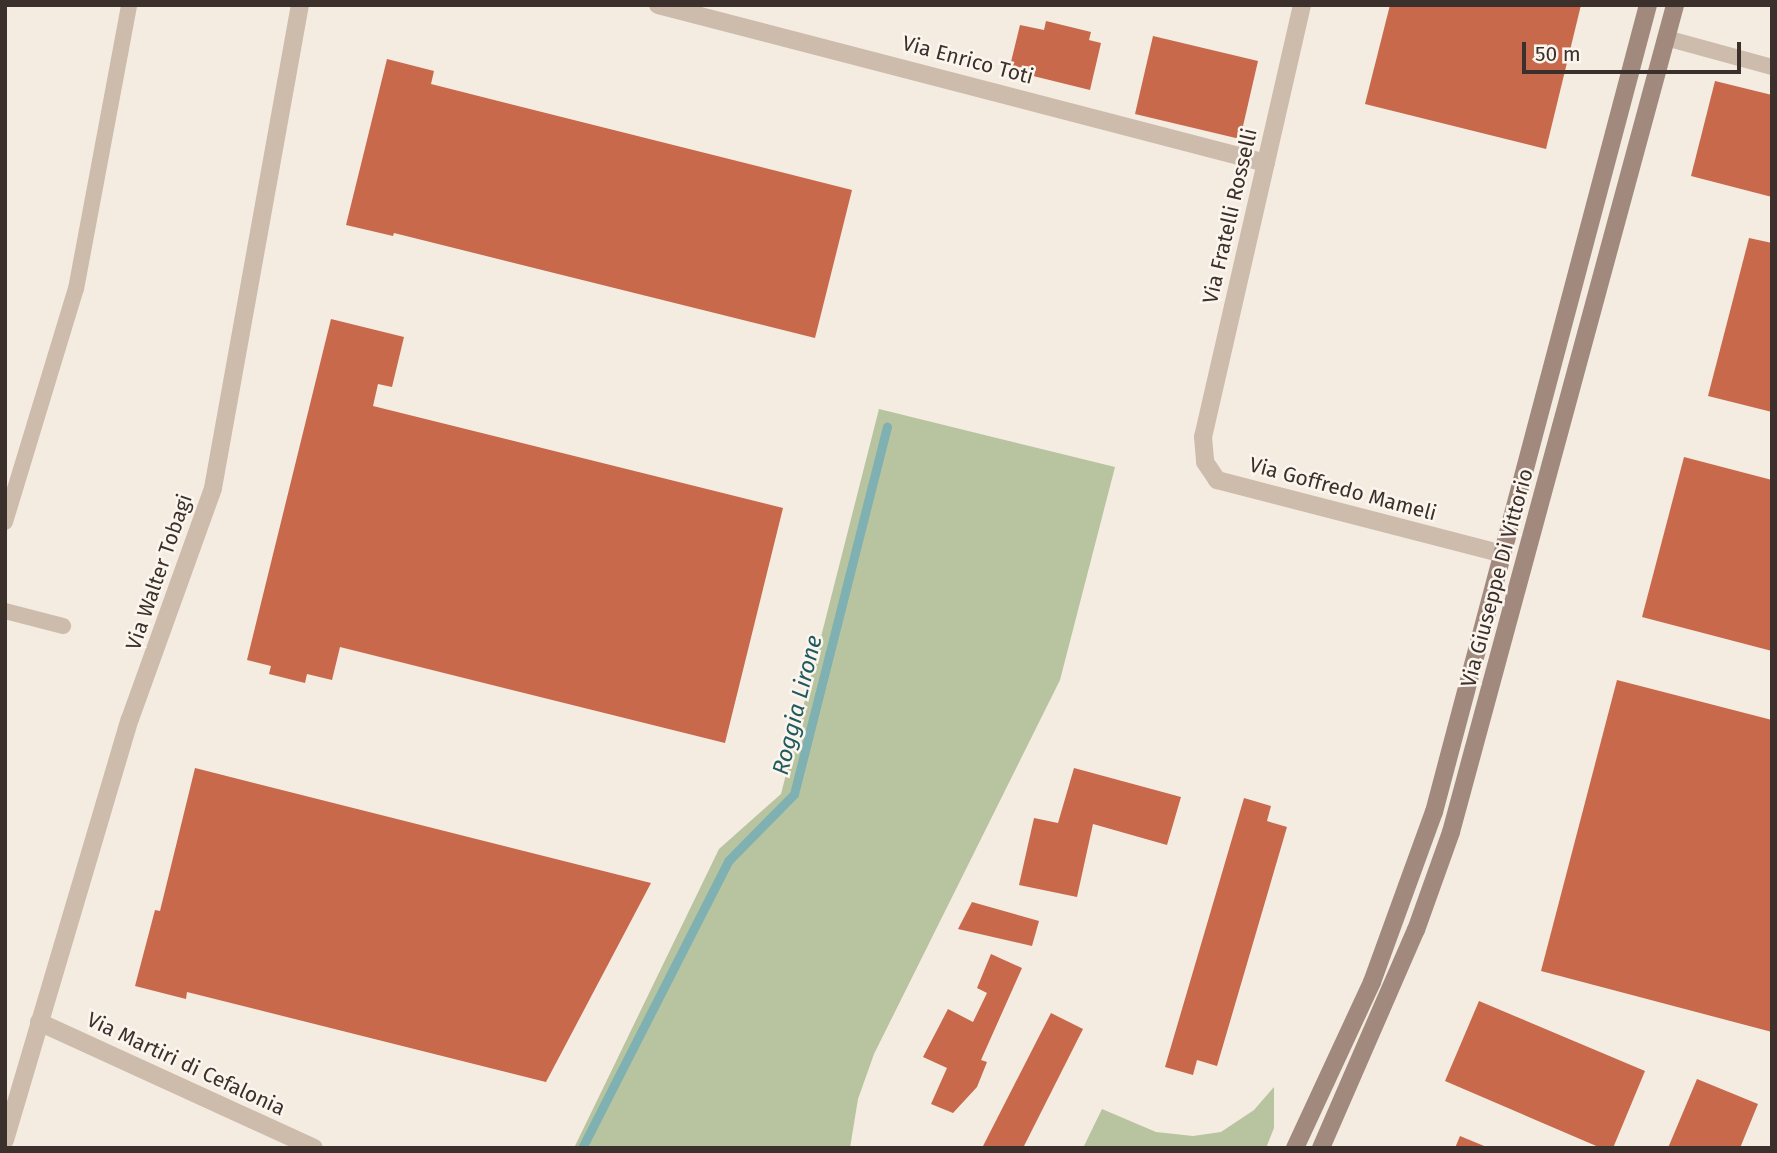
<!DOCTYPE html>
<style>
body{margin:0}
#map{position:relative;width:1777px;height:1153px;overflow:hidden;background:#f4ebe1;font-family:"Fira Sans",sans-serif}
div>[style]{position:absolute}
.green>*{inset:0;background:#b8c4a0}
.stream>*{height:9px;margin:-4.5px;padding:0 4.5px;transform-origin:4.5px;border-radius:4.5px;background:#7fb0b2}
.building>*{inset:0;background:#c8694b}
.lane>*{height:16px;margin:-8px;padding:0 8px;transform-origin:8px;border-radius:8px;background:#cdbbac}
.street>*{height:18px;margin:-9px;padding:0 9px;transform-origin:9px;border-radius:9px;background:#cdbbac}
.secondary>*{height:18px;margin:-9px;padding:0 9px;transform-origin:9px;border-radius:9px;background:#a18a7d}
span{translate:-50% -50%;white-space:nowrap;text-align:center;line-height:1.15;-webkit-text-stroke:5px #fbf5ee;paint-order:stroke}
.street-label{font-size:21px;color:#3b302b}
.water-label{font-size:23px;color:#1f5a5e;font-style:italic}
.frame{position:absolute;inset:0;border:7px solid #3b302b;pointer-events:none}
.scale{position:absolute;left:1522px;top:42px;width:219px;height:32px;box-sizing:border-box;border:4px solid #3b302b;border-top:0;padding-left:9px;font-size:21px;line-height:24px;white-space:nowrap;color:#3b302b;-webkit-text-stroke:5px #fbf5ee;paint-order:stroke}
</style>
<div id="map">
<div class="green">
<i style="clip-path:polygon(879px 409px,1115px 467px,1060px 680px,874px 1054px,858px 1099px,850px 1148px,574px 1148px,719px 849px,781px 794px)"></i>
<i style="clip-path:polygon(1274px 1087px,1274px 1128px,1266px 1148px,1083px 1148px,1102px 1109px,1156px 1132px,1193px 1136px,1221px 1132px,1254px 1110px)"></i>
</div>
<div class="stream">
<i style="left:582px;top:1148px;width:322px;rotate:-63deg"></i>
<i style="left:728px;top:861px;width:94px;rotate:-45.4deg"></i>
<i style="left:794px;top:794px;width:379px;rotate:-75.8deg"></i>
</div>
<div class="building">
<i style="clip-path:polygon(1390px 5px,1581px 5px,1546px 149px,1365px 104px)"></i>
<i style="clip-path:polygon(1046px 21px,1091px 32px,1089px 40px,1101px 43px,1090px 90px,1009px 70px,1020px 25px,1044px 30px)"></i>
<i style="clip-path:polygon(1153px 36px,1258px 61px,1240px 139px,1135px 114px)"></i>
<i style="clip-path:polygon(387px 59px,434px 71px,431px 84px,852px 190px,815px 338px,394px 233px,393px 236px,346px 225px)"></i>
<i style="clip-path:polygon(1715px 81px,1772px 95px,1772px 197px,1691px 176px)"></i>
<i style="clip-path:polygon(1749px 238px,1772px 243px,1772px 412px,1708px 396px)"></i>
<i style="clip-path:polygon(331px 319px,404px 337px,392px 387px,378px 384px,373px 406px,783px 508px,725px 743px,340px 647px,332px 680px,307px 674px,305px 683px,269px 674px,271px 666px,247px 660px)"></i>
<i style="clip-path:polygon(1684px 457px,1772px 480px,1772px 651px,1642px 617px)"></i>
<i style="clip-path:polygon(1617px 680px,1772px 720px,1772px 1032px,1541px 971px)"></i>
<i style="clip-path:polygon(195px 768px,651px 883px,546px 1082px,187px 992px,186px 999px,135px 986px,155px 910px,160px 911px)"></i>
<i style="clip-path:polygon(1074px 768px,1181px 797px,1167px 845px,1093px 824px,1077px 897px,1019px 885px,1034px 818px,1058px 823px)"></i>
<i style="clip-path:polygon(1244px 798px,1271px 806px,1267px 821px,1287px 827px,1217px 1066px,1197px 1060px,1193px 1075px,1165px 1067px)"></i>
<i style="clip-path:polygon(972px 902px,1039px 921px,1032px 946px,958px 929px)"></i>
<i style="clip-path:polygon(991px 954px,1022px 968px,981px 1060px,987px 1062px,977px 1087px,953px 1113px,931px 1104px,947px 1068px,923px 1057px,948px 1009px,973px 1022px,987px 993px,977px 988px)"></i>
<i style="clip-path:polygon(1479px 1001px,1645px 1071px,1613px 1148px,1601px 1148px,1445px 1081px)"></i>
<i style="clip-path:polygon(1051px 1013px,1083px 1029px,1023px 1148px,982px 1148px)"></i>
<i style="clip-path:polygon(1697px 1079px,1758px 1104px,1740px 1148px,1668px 1148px)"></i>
<i style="clip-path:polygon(1460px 1136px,1489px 1148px,1455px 1148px)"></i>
</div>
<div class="lane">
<i style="left:1666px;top:38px;width:110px;rotate:15.3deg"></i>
<i style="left:5px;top:522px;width:244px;rotate:-73.1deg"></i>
<i style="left:76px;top:289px;width:289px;rotate:-79.4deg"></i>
<i style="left:5px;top:611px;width:60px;rotate:14.5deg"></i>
</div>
<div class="street">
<i style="left:658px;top:5px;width:628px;rotate:14.57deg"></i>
<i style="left:1302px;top:5px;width:443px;rotate:102.9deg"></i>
<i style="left:1203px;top:437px;width:25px;rotate:85deg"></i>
<i style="left:1205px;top:462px;width:22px;rotate:56deg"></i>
<i style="left:1217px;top:480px;width:295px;rotate:14.5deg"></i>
<i style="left:39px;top:1022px;width:302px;rotate:24.6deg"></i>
<i style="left:5px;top:1140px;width:439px;rotate:-73.5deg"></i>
<i style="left:130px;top:719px;width:245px;rotate:-70.2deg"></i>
<i style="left:213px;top:488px;width:491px;rotate:-79.8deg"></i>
</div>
<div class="secondary">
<i style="left:1295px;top:1148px;width:183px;rotate:-65.1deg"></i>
<i style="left:1372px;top:982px;width:181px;rotate:-70deg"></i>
<i style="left:1434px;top:812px;width:835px;rotate:-75.15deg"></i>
<i style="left:1321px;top:1148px;width:238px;rotate:-66.5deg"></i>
<i style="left:1416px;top:930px;width:104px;rotate:-70.3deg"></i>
<i style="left:1451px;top:832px;width:857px;rotate:-74.84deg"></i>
</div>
<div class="street-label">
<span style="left:968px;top:60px;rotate:15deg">Via Enrico Toti</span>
<span style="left:1230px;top:216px;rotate:-77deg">Via Fratelli Rosselli</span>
<span style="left:1343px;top:489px;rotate:15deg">Via Goffredo Mameli</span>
<span style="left:159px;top:572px;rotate:-71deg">Via Walter Tobagi</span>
<span style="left:1497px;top:578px;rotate:-75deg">Via Giuseppe Di Vittorio</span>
<span style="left:186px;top:1064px;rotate:25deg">Via Martiri di Cefalonia</span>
</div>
<div class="water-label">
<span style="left:797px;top:705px;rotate:-76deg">Roggia Lirone</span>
</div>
<div class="frame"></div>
<div class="scale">50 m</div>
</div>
